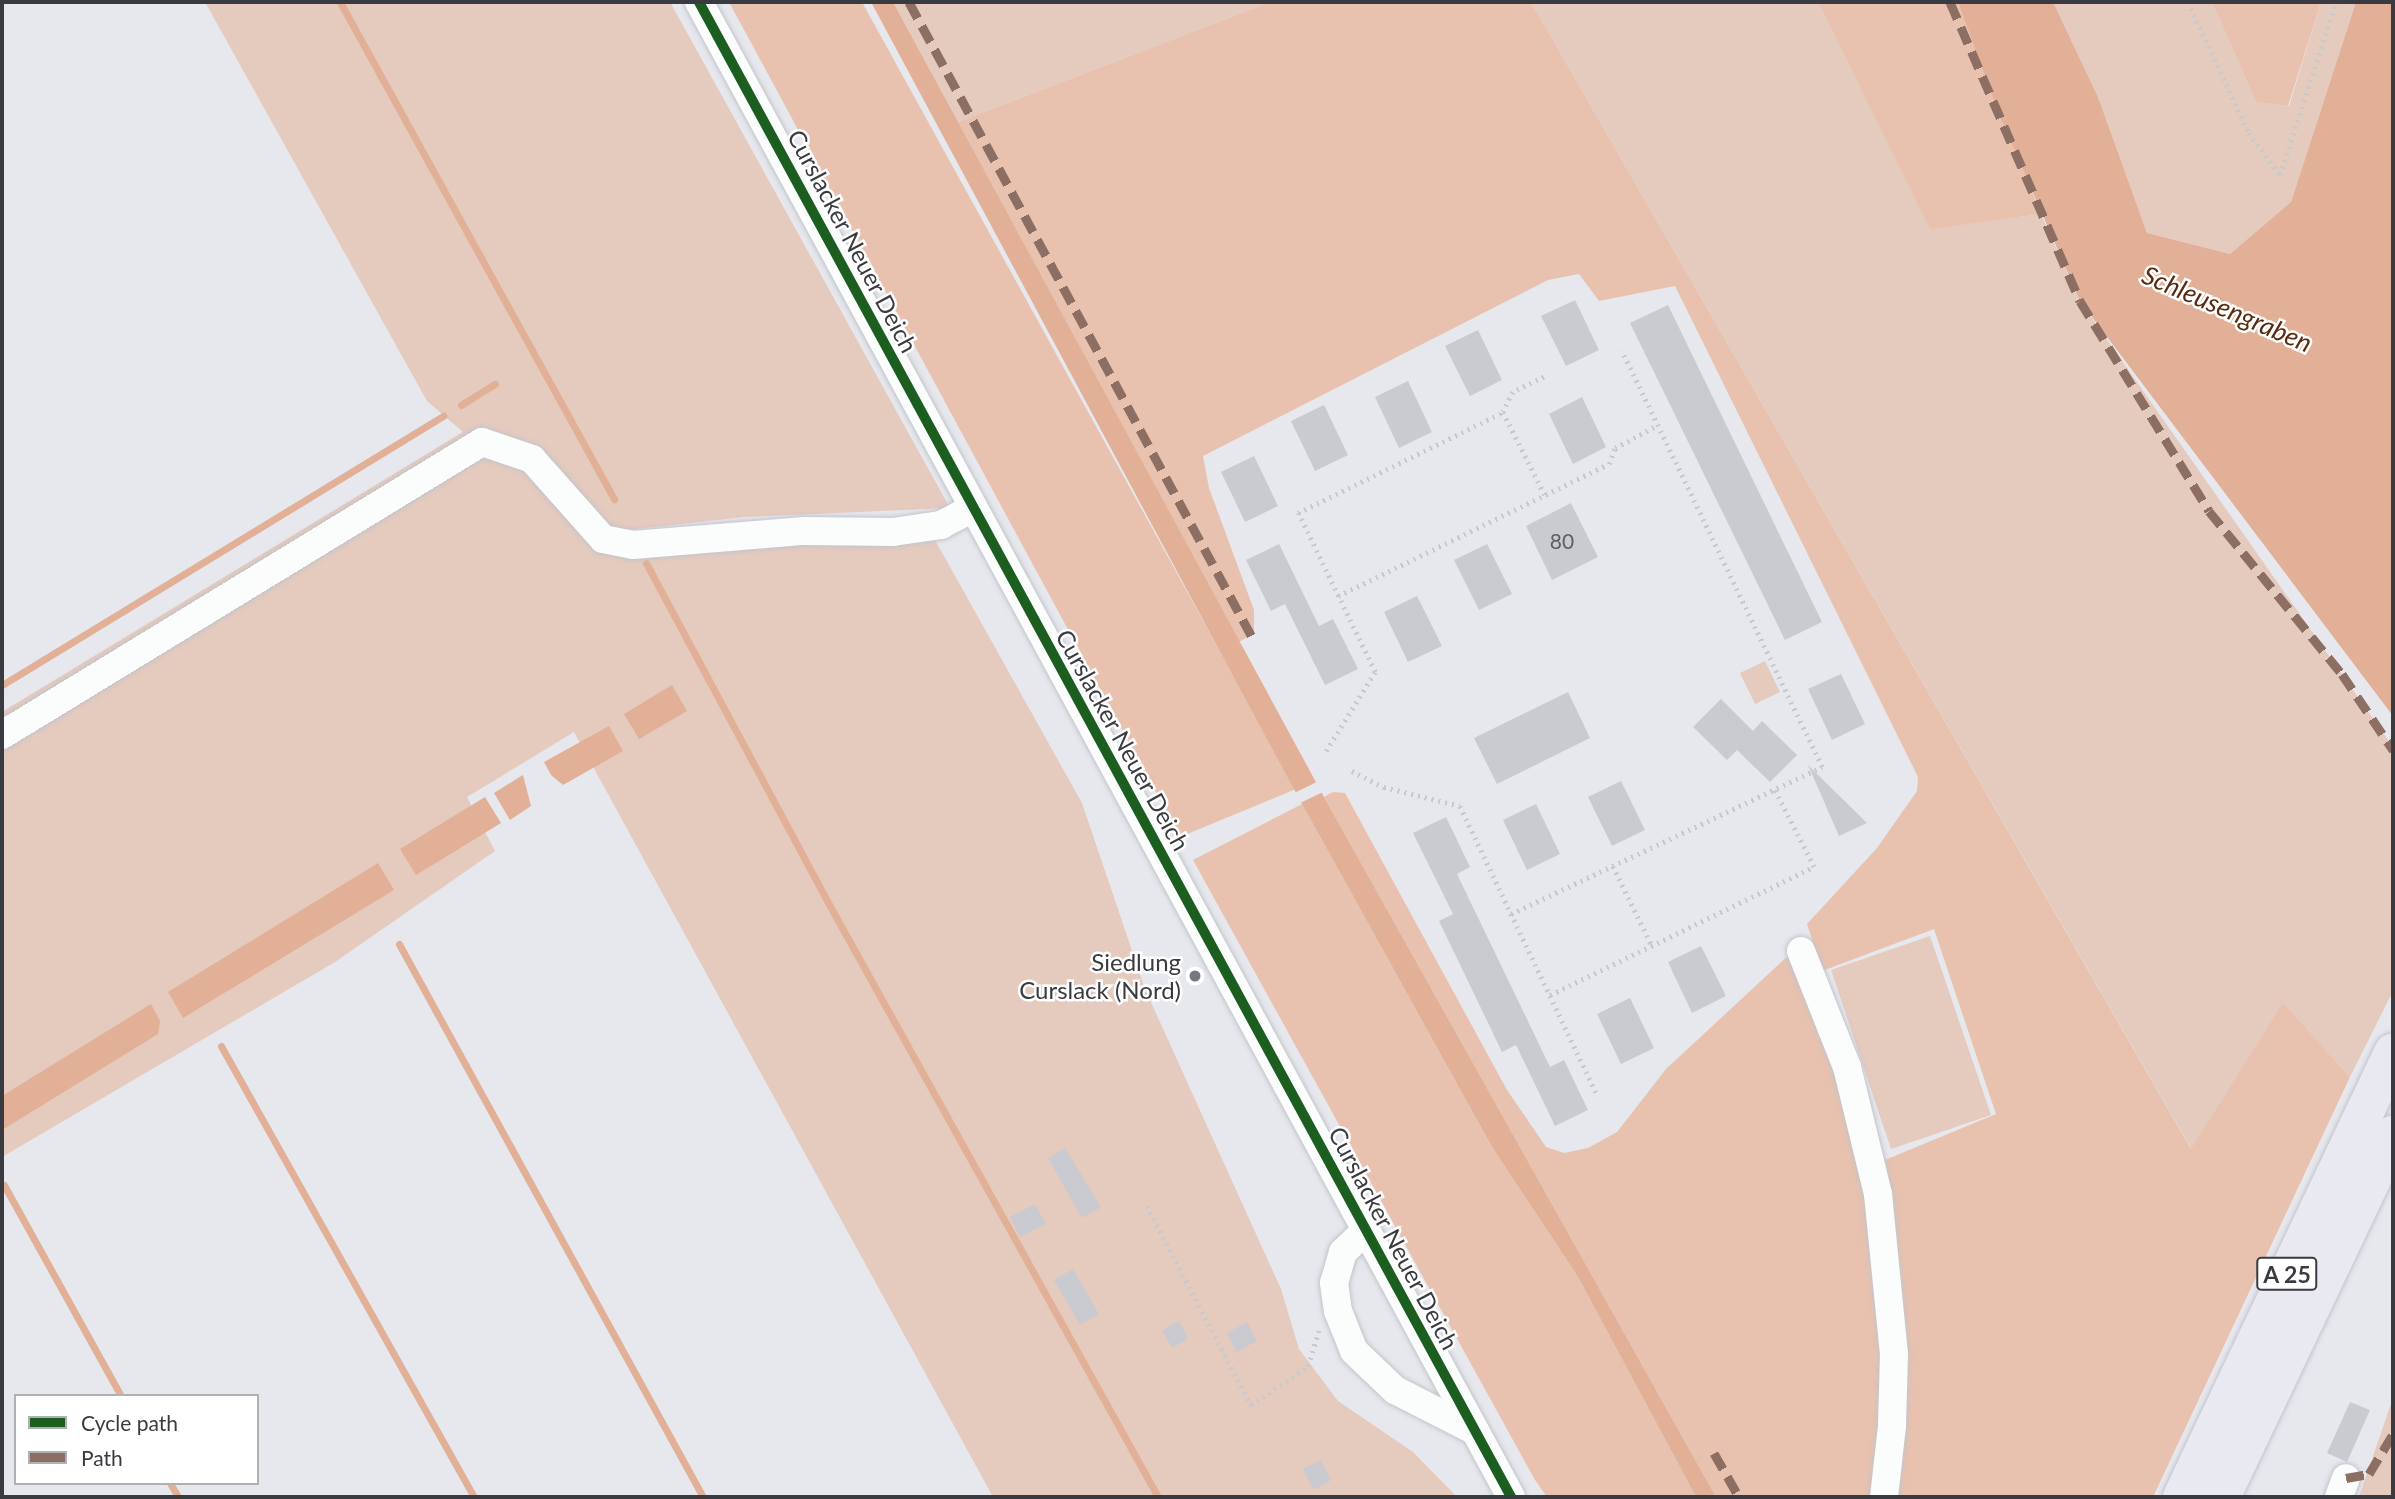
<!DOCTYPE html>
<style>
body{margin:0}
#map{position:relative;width:2395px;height:1499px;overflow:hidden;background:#e6e8ee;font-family:Lato,sans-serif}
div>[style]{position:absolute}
.green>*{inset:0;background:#e5cabe}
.forest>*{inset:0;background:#e8c2ae}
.water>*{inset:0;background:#e1b096}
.pier>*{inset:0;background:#e6e8ee}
.stream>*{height:7px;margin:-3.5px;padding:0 3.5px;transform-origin:3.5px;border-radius:3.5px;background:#e1b096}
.building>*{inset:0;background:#cacbd0}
.path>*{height:4.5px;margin-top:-2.25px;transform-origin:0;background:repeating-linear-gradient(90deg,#c8c9ca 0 2px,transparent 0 7px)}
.roads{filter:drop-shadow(0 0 2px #c4c5ca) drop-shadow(0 0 2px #c4c5ca)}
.minor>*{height:28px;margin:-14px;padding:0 14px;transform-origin:14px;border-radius:14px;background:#fbfcfc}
.highway>*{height:38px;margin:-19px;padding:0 19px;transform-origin:19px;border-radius:19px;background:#e9e9f2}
.quiet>*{height:9px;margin-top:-4.5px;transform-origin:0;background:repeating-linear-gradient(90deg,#8d6e63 0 18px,transparent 0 27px)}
.cycleway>*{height:10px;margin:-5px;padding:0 5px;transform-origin:5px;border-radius:5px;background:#1b5e20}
.dots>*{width:19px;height:19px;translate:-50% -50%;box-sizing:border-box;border:4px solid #fff;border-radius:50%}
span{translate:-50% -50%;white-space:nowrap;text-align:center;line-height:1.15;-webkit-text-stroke:5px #fff;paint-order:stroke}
.number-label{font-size:21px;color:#5e5f64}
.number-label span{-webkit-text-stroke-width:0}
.shield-label span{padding:2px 5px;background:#fff;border:2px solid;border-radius:5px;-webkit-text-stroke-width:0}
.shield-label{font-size:23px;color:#3a3b40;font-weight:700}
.street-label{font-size:24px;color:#3a3b40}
.poi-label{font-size:24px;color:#3a3b40}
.right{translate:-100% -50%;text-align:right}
.water-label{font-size:26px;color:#592b0e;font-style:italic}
.frame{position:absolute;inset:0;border:4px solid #3a3b40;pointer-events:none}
.legend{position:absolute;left:14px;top:1394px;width:245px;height:91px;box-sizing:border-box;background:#fff;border:2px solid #b0b1b3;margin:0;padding:9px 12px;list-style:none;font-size:21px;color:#3a3b40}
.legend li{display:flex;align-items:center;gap:14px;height:35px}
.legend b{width:35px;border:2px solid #b0b1b3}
</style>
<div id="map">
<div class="green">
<i style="clip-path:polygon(205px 2px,670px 2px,950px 508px,744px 517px,620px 531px,630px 550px,935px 540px,1082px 803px,1145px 989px,1281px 1289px,1299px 1349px,1338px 1401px,1413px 1452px,1457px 1497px,993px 1497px,574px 732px,467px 797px,495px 851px,335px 962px,2px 1157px,2px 712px,463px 432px,427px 401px)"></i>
<i style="clip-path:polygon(893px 2px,1270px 2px,958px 122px)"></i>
<i style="clip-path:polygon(1531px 2px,1818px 2px,1930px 228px,2041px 214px,2080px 301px,2393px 747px,2393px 991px,2350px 1077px,2283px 1004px,2192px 1150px)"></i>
<i style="clip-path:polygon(2053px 2px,2212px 2px,2256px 102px,2289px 106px,2321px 2px,2356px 2px,2291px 202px,2230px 254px,2147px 233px,2098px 97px)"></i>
<i style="clip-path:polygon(1765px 661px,1780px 692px,1755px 704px,1740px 673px)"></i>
<i style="clip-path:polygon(1930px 936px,1991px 1115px,1891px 1149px,1831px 970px)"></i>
<i style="clip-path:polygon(2393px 1398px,2393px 1497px,2359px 1497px)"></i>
</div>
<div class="forest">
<i style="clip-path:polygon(729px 2px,862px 2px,1296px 789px,1180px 837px)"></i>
<i style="clip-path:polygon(1270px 2px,1531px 2px,2191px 1149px,2283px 1003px,2350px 1077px,2153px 1497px,1892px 1497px,1906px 1432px,1894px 1221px,1885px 1160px,1996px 1114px,1934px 929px,1822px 971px,1807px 924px,1877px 848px,1917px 791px,1918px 777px,1675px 286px,1599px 301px,1579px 274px,1548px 280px,1203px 456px,1209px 488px,1254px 610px,1254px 633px,1239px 642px,958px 122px)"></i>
<i style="clip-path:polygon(1818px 2px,1958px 2px,2041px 214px,1930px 229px)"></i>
<i style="clip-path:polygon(2212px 2px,2321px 2px,2288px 106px,2256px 102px)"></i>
<i style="clip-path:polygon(1333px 792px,1345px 793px,1507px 1090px,1546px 1147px,1564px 1153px,1588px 1148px,1617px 1132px,1666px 1069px,1789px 955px,1855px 1111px,1885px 1312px,1874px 1497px,1716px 1497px,1324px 797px)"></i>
<i style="clip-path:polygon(1302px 804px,1492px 1147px,1578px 1277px,1696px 1497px,1547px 1497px,1535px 1480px,1193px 860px)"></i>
</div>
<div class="water">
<i style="clip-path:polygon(871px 2px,893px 2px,1324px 797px,1716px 1497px,1696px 1497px,1578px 1277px,1492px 1147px,1302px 804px)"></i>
<i style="clip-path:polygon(1958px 2px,2053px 2px,2098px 97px,2147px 233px,2230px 254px,2291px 202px,2356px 2px,2393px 2px,2393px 716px,2080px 301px,1999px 114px)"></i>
<i style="clip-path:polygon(672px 685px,687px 711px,639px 739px,624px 714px)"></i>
<i style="clip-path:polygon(609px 726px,623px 751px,563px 785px,551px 775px,544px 762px)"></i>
<i style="clip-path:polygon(523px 775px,531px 806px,510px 820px,494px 793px)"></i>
<i style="clip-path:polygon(485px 797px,501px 823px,416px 875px,400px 849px)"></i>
<i style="clip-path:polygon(378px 863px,394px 890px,183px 1018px,168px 992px)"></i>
<i style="clip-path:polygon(151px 1004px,160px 1021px,158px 1034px,2px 1130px,2px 1096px)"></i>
</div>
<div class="pier">
<i style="clip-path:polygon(1319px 781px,1325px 791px,1298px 804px,1294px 793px)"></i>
</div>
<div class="stream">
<i style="left:340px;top:2px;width:568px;rotate:61.13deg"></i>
<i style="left:461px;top:405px;width:40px;rotate:-32deg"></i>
<i style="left:646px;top:563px;width:391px;rotate:61.8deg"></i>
<i style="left:831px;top:908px;width:674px;rotate:60.96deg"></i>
<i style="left:2px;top:685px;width:517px;rotate:-31.38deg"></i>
<i style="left:399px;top:944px;width:631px;rotate:61.2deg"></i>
<i style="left:221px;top:1046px;width:517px;rotate:60.71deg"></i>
<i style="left:4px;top:1185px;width:241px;rotate:61deg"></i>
<i style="left:170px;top:1483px;width:16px;rotate:60deg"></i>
</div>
<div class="building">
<i style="clip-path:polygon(1575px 300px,1599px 350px,1566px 366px,1541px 316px)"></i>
<i style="clip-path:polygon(1668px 305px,1822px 622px,1785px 640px,1630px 323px)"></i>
<i style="clip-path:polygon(1478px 330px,1502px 380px,1470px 396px,1445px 346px)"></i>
<i style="clip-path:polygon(1408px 381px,1432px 432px,1399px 448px,1375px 397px)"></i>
<i style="clip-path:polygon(1582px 397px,1606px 447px,1573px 464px,1549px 414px)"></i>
<i style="clip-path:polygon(1324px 405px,1348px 455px,1315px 471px,1291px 421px)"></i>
<i style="clip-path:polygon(1254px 456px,1278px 506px,1245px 522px,1221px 472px)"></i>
<i style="clip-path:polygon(1571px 503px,1598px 557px,1552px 580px,1526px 526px)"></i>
<i style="clip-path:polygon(1279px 544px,1319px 626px,1333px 619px,1358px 669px,1325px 685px,1285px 604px,1271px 611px,1246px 560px)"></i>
<i style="clip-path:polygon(1487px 544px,1512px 594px,1479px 610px,1454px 560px)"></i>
<i style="clip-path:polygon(1417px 596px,1442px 646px,1408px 662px,1384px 612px)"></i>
<i style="clip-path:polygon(1841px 674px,1865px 724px,1832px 740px,1808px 689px)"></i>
<i style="clip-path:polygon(1568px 692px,1590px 738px,1497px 784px,1474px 738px)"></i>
<i style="clip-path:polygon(1721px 699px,1753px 731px,1762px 721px,1797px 755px,1770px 782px,1737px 750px,1727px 760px,1693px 727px)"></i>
<i style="clip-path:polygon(1808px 765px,1867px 823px,1839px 836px)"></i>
<i style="clip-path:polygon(1621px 781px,1645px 830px,1612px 846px,1588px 797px)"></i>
<i style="clip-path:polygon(1536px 804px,1560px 854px,1527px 870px,1503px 820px)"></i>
<i style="clip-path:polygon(1446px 817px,1470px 867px,1457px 874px,1511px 986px,1550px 1067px,1564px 1060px,1588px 1110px,1555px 1126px,1516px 1045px,1502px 1052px,1439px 921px,1453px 914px,1413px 833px)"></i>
<i style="clip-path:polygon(1701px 946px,1726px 996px,1692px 1013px,1668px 962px)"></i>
<i style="clip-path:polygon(1630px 998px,1654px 1048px,1621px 1064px,1597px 1014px)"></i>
<i style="clip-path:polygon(1065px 1148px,1101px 1207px,1082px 1218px,1048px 1158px)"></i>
<i style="clip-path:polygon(1035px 1204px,1046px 1224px,1020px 1237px,1010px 1217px)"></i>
<i style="clip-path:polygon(1073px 1269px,1099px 1314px,1080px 1325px,1054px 1280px)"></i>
<i style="clip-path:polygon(1179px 1321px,1188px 1339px,1172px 1348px,1162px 1330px)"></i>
<i style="clip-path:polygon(1247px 1322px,1257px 1341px,1236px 1352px,1227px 1333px)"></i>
<i style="clip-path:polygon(2350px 1402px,2370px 1410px,2347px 1462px,2327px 1453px)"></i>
<i style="clip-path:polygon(1321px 1460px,1331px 1480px,1314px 1490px,1303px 1469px)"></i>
</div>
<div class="path">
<i style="left:2188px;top:2px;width:145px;rotate:65deg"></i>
<i style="left:2249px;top:133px;width:52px;rotate:53.6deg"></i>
<i style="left:2280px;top:175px;width:182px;rotate:-72.1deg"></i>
<i style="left:1544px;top:377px;width:34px;rotate:154deg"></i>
<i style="left:1513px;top:392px;width:22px;rotate:117deg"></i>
<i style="left:1503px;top:412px;width:93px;rotate:63.2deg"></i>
<i style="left:1338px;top:596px;width:301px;rotate:-26deg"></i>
<i style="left:1609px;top:464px;width:17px;rotate:-69deg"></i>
<i style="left:1615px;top:448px;width:49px;rotate:-28.1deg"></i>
<i style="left:1326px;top:751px;width:93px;rotate:-58.2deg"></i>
<i style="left:1375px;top:672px;width:177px;rotate:-115.8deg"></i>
<i style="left:1298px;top:513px;width:229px;rotate:-26.2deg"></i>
<i style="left:1352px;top:771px;width:36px;rotate:27deg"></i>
<i style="left:1384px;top:787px;width:78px;rotate:14deg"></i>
<i style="left:1460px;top:806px;width:319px;rotate:64.6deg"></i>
<i style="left:1613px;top:866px;width:89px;rotate:64deg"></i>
<i style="left:1511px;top:914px;width:344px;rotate:-25.3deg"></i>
<i style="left:1822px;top:767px;width:462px;rotate:-115.7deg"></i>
<i style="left:1550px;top:995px;width:293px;rotate:-25.9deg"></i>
<i style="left:1814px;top:867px;width:88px;rotate:-117.1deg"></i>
<i style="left:1147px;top:1206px;width:225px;rotate:62.4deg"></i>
<i style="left:1251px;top:1405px;width:69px;rotate:-34.4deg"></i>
<i style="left:1308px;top:1366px;width:37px;rotate:-73deg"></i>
</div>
<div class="roads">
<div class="minor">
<i style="left:699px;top:2px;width:1701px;rotate:61.49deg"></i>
<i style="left:2px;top:735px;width:562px;rotate:-31.4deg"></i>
<i style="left:482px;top:442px;width:53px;rotate:18.8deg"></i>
<i style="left:532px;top:459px;width:107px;rotate:48.4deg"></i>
<i style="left:603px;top:539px;width:31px;rotate:11deg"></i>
<i style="left:633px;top:545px;width:172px;rotate:-4.7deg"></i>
<i style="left:804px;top:531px;width:89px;rotate:0.6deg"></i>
<i style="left:893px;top:532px;width:49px;rotate:-8.3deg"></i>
<i style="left:941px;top:525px;width:36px;rotate:-28deg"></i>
<i style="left:1801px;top:951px;width:125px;rotate:68.4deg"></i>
<i style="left:1847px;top:1067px;width:131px;rotate:76.3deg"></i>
<i style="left:1878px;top:1194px;width:161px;rotate:84.3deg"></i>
<i style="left:1894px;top:1354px;width:72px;rotate:91.6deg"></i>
<i style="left:1892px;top:1426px;width:71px;rotate:96.4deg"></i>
<i style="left:1366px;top:1230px;width:32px;rotate:136deg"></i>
<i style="left:1343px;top:1252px;width:32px;rotate:106deg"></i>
<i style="left:1334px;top:1283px;width:28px;rotate:82deg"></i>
<i style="left:1338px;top:1311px;width:43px;rotate:68.2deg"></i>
<i style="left:1354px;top:1351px;width:57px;rotate:43.6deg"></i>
<i style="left:1395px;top:1390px;width:90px;rotate:27.1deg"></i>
<i style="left:2339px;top:1497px;width:20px;rotate:-70deg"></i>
</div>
<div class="highway">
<i style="left:2182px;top:1497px;width:492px;rotate:-64.6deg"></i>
<i style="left:2221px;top:1497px;width:401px;rotate:-64.6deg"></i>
</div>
</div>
<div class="quiet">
<i style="left:909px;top:2px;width:722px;rotate:61.62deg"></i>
<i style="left:1950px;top:2px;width:326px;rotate:66.5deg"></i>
<i style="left:2080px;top:301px;width:246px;rotate:58.4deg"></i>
<i style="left:2209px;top:511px;width:210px;rotate:50.8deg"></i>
<i style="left:2342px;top:674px;width:92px;rotate:56.1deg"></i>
<i style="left:1714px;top:1453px;width:51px;rotate:60.4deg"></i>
<i style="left:2346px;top:1478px;width:23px;rotate:-10deg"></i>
<i style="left:2369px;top:1474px;width:47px;rotate:-59deg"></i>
</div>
<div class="cycleway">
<i style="left:699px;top:2px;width:1701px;rotate:61.49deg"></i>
</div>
<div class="dots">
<i style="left:1195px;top:976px;background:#76787d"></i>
</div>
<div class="number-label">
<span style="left:1562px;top:541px">80</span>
</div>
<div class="shield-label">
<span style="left:2287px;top:1274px">A 25</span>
</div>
<div class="street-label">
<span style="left:853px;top:241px;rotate:62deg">Curslacker Neuer Deich</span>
<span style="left:1123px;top:740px;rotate:61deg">Curslacker Neuer Deich</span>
<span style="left:1394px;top:1238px;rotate:62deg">Curslacker Neuer Deich</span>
</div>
<div class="poi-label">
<span class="right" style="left:1181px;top:976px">Siedlung<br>Curslack (Nord)</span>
</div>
<div class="water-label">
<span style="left:2227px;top:309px;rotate:23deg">Schleusengraben</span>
</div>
<div class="frame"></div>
<ul class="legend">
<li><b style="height:9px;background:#1b5e20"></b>Cycle path</li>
<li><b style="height:9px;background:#8d6e63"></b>Path</li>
</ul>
</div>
